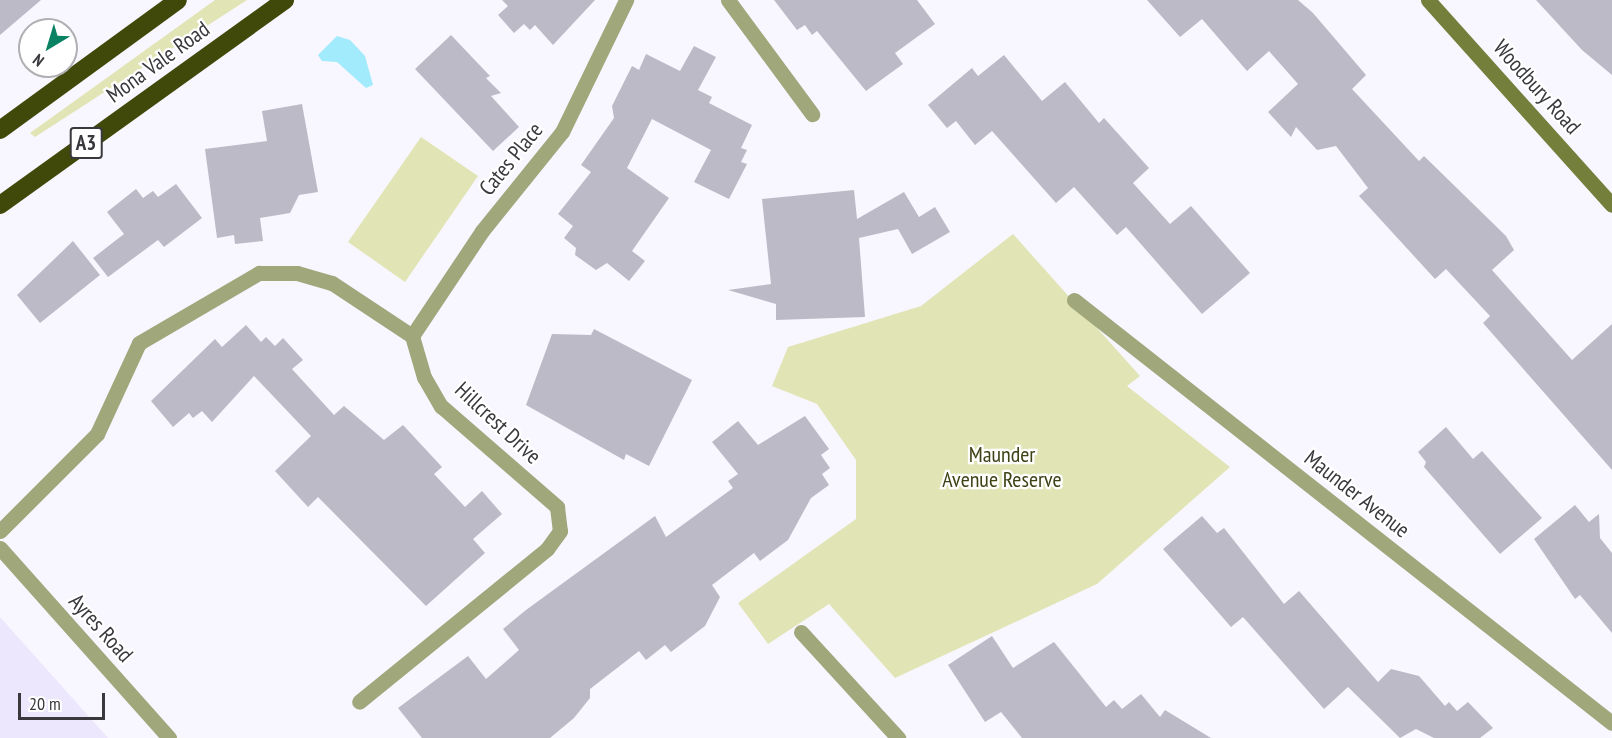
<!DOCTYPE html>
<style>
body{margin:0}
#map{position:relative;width:1612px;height:738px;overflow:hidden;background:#f8f6ff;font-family:"PT Sans Narrow",sans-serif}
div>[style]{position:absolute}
.built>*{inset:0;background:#ece7fd}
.green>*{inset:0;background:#e1e5b5}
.water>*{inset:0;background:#a1ebfc}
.building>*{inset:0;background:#bdbac7}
.street>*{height:15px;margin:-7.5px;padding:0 7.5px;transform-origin:7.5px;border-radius:7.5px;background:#9fa77b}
.secondary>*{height:15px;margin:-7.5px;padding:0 7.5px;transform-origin:7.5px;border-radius:7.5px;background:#757f3c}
.highway>*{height:18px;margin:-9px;padding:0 9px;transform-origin:9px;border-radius:9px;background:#41490a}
span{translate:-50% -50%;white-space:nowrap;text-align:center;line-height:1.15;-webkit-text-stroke:4.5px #fff;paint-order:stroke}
.shield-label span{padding:2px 4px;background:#fff;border:2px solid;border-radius:4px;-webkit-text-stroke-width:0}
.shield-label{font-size:21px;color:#39383d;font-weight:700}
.street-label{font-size:22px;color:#39383d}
.park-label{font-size:22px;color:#404216}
.north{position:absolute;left:18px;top:18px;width:60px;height:60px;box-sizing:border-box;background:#fff;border:2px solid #b0afb1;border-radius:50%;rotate:218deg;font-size:16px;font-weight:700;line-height:24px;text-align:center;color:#39383d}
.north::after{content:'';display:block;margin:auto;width:21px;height:27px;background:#088262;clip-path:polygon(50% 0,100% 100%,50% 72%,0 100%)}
.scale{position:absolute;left:18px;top:693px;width:87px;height:27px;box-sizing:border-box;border:3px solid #39383d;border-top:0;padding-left:8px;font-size:18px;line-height:21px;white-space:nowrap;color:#39383d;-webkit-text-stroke:4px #fff;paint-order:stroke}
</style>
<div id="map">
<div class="built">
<i style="clip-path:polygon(0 617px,108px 738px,0 738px)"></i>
</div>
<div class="green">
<i style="clip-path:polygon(215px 0,247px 0,35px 137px,30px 133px)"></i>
<i style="clip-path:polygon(421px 137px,478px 176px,405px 282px,348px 242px)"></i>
<i style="clip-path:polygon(1013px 234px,1140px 376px,1127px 386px,1230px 467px,1097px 584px,895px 678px,829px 604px,768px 644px,738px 603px,856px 519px,856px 460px,817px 404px,772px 386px,788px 347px,921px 306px)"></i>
</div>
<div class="water">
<i style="clip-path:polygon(337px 36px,350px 40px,365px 56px,373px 85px,366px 88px,337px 62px,322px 61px,318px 55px)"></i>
</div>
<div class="building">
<i style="clip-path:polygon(0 0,41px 0,0 35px)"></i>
<i style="clip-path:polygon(502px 0,595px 0,553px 45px,535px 25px,530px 30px,524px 24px,514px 33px,498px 15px,508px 6px)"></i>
<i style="clip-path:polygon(774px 0,917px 0,935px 24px,895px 53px,903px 64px,866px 91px,817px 31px,812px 35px,805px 25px,797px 30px)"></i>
<i style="clip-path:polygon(1147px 0,1298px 0,1313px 13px,1366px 75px,1352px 89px,1419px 161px,1424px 156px,1506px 236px,1514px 250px,1492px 270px,1572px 360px,1612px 324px,1612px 470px,1483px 323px,1490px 316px,1446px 269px,1435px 279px,1359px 196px,1368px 188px,1336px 146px,1317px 150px,1296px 127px,1291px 137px,1268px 112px,1298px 84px,1269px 51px,1247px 71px,1202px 19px,1180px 37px)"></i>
<i style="clip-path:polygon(1536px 0,1612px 0,1612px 75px,1582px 50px)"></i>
<i style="clip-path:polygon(451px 35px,490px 76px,486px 78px,501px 93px,491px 96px,519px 127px,493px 151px,415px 69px)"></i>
<i style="clip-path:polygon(694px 46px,716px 57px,698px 90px,712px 97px,709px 103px,752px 125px,741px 148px,747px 150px,741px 162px,747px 164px,729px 199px,694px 182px,711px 150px,652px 119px,627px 168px,669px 198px,632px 251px,645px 261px,629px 281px,607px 263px,596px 270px,575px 255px,576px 248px,564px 238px,573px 226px,558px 214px,591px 172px,581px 165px,614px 118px,612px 106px,632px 66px,639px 70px,646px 54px,680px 71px)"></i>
<i style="clip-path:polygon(1004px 55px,1042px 101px,1065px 82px,1099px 123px,1104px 118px,1149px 168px,1133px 183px,1170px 224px,1191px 206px,1250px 273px,1202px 314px,1126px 227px,1117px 235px,1074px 187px,1056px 203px,992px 131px,975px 145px,956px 121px,947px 128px,928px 105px,972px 68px,978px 76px)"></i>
<i style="clip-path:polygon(302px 104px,318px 192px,299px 195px,290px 213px,260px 218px,263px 241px,235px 244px,234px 235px,217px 238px,205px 149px,267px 141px,262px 111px)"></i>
<i style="clip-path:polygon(176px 184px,202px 218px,164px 247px,158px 240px,108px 277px,93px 258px,124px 234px,107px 212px,136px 189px,143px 198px,153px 191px,158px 197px)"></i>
<i style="clip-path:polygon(854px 190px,857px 219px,904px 192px,919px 217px,935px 207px,950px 232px,912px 254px,898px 229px,859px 238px,865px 317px,776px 320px,776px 304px,728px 290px,771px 284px,762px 199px)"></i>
<i style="clip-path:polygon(73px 241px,100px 275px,40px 323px,17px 295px)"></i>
<i style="clip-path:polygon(246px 325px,261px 342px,266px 337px,275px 346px,283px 338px,303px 360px,292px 369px,334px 415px,344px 406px,384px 440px,403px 425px,442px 467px,434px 474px,465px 507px,482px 491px,502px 514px,473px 539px,485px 553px,426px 606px,318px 497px,308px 507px,275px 471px,311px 436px,254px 376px,212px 422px,202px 411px,193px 418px,189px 413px,173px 427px,151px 401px,215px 339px,222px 347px)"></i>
<i style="clip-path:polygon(594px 329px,692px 380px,649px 466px,626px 454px,624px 460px,526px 405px,552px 334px,591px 335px)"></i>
<i style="clip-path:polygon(805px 416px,829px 449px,821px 455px,830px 468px,822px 474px,829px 485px,811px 498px,788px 540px,760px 561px,754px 553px,712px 585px,720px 597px,705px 626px,671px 652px,665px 645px,646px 660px,639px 651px,590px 689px,590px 698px,574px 718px,550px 738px,422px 738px,398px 708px,468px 656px,486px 679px,519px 650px,503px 629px,526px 610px,655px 516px,666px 537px,733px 488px,728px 481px,738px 474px,712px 442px,738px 421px,758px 445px)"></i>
<i style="clip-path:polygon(1446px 427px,1473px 459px,1482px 451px,1542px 518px,1500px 554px,1424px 467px,1426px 462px,1418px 452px)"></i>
<i style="clip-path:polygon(1575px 505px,1589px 522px,1599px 514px,1600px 538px,1612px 553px,1612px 633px,1580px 595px,1575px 599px,1534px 539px)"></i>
<i style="clip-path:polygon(1202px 516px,1217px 533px,1224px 528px,1284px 604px,1299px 591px,1378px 682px,1391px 669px,1419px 676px,1445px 706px,1449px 702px,1457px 711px,1468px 702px,1493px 728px,1480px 738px,1434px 738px,1416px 729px,1400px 738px,1348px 687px,1324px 709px,1243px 617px,1231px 627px,1163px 549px)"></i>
<i style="clip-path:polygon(992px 636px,1013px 668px,1054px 642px,1106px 707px,1114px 700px,1122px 709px,1141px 694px,1160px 717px,1165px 710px,1211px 738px,1022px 738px,1001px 712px,985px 722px,948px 665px)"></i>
</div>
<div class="street">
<i style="left:728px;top:0;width:142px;rotate:53.6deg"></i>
<i style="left:1074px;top:300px;width:684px;rotate:38.18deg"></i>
<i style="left:412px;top:336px;width:126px;rotate:-56.3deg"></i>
<i style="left:482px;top:231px;width:127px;rotate:-51.1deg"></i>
<i style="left:562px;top:132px;width:147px;rotate:-64.1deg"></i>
<i style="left:0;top:531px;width:137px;rotate:-45deg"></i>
<i style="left:97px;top:434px;width:100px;rotate:-65.2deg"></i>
<i style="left:139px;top:343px;width:139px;rotate:-30.3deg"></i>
<i style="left:259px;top:273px;width:38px"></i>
<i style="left:297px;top:273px;width:36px;rotate:16deg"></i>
<i style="left:332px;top:283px;width:96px;rotate:33.5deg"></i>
<i style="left:412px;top:336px;width:43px;rotate:73.7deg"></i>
<i style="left:424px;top:377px;width:34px;rotate:60deg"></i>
<i style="left:441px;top:406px;width:154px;rotate:41deg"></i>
<i style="left:557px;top:507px;width:24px;rotate:83deg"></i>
<i style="left:560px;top:531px;width:22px;rotate:126deg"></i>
<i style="left:547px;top:549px;width:242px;rotate:140.9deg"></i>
<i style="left:0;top:548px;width:254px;rotate:48.3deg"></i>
<i style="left:801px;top:632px;width:144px;rotate:47.5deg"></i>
</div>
<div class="secondary">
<i style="left:1428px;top:0;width:275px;rotate:48.1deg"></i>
</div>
<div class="highway">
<i style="left:0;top:130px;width:220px;rotate:-36.1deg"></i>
<i style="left:0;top:205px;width:351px;rotate:-35.7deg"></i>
</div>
<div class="shield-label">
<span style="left:86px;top:143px">A3</span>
</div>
<div class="street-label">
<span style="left:158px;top:62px;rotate:-36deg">Mona Vale Road</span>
<span style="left:1537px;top:87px;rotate:48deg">Woodbury Road</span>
<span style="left:511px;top:159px;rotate:-51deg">Cates Place</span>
<span style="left:498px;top:423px;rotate:43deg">Hillcrest Drive</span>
<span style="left:1357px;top:494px;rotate:38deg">Maunder Avenue</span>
<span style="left:101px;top:628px;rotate:48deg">Ayres Road</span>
</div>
<div class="park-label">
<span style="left:1002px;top:467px">Maunder<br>Avenue Reserve</span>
</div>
<div class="north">N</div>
<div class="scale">20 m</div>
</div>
